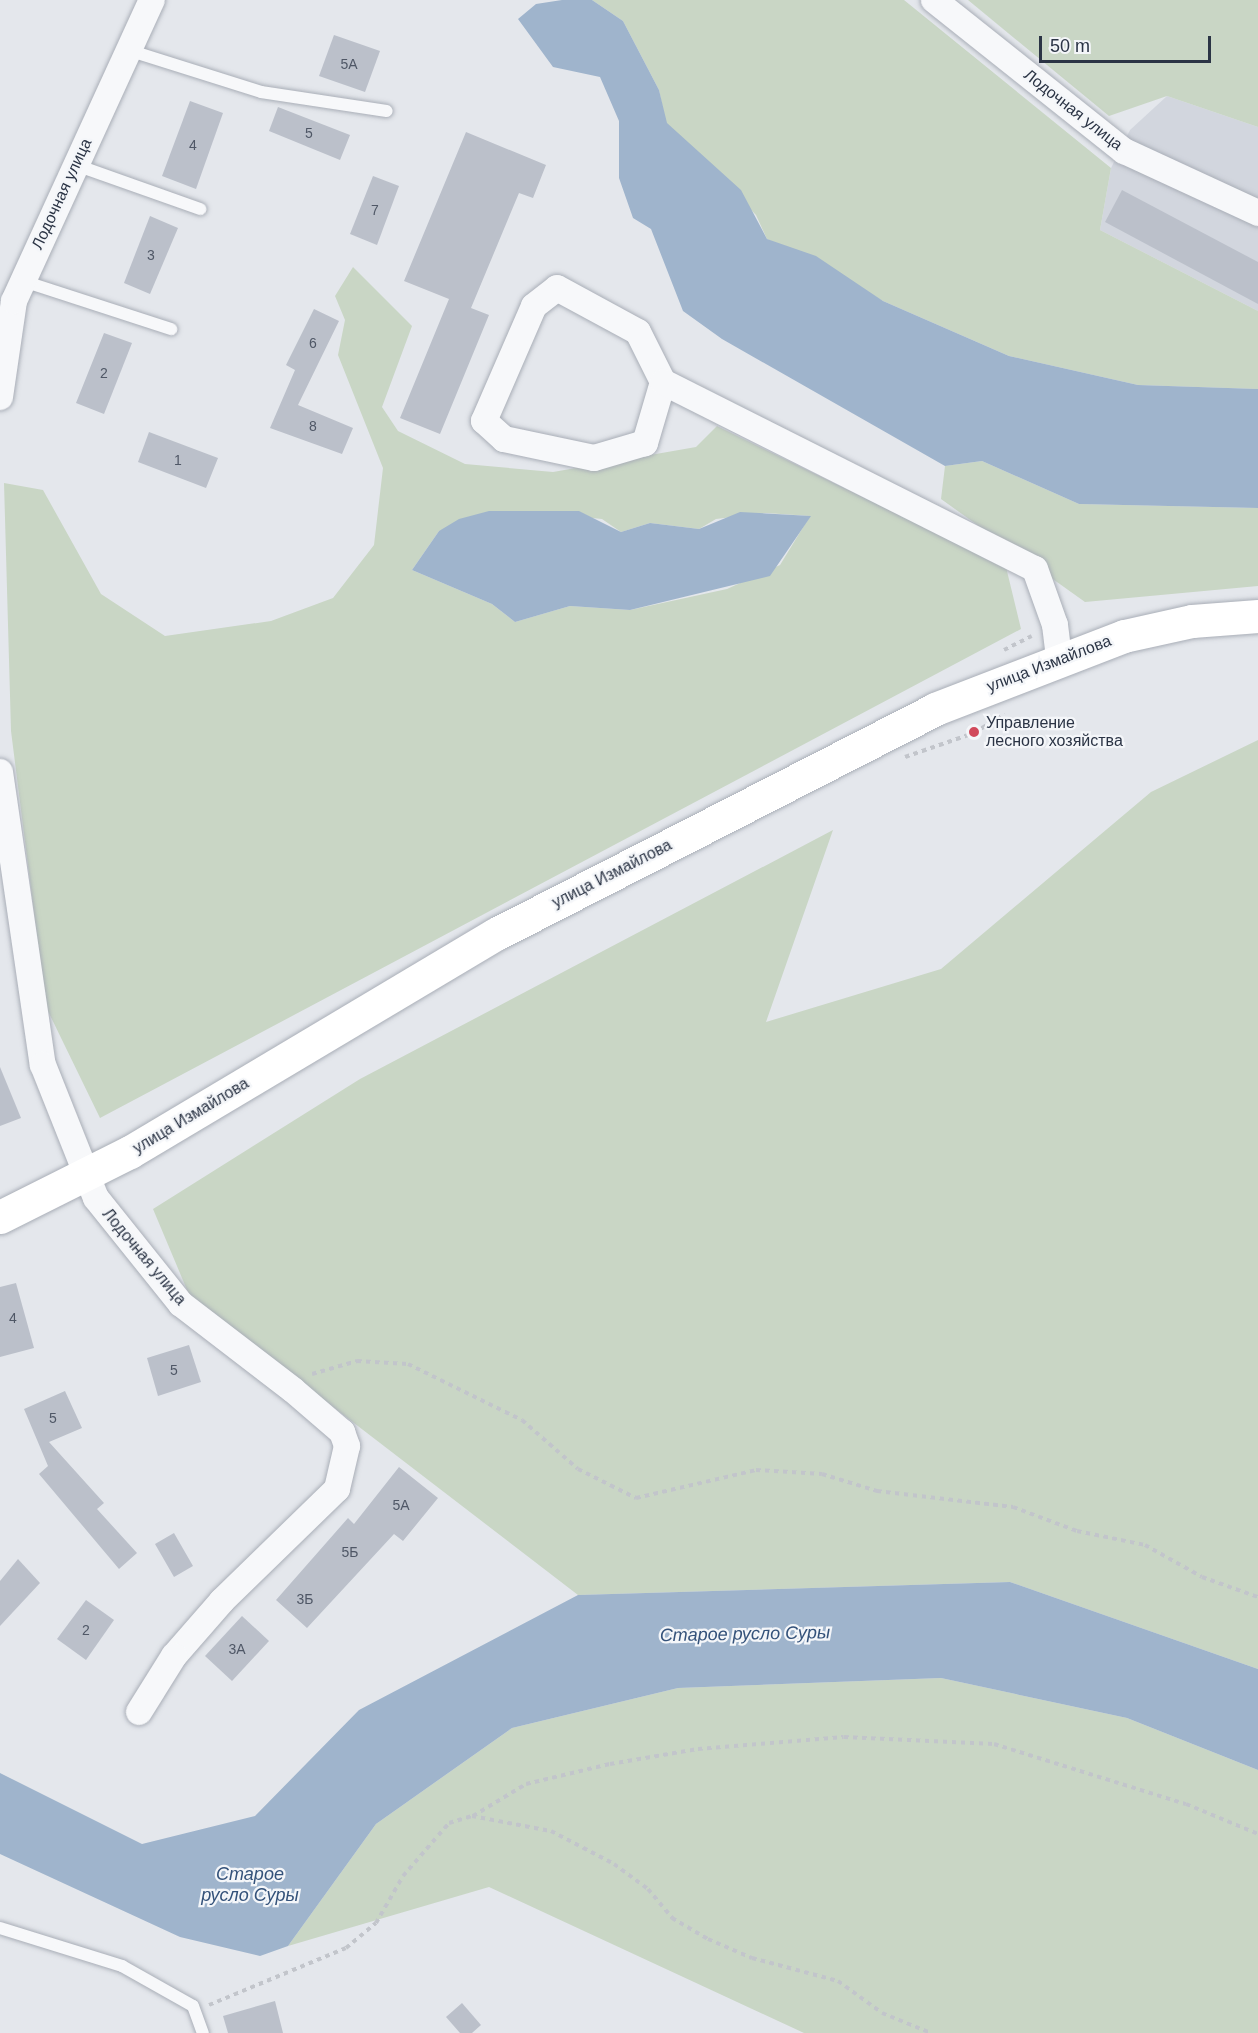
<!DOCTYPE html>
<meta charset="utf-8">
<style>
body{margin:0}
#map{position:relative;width:1258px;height:2033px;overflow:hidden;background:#e4e7ec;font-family:Helvetica,sans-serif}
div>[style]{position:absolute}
.built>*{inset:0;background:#d2d6de}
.green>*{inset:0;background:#c9d6c5}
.water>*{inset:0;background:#9fb4cc}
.building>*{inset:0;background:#bbc0ca}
.path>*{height:4px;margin-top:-2px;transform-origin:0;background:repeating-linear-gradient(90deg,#c2c5cb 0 4.5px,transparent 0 9px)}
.roads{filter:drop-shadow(0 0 2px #a9aeb7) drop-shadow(0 0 2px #a9aeb7)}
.service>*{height:12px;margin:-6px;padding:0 6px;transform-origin:6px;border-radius:6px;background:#f7f8fa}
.minor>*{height:26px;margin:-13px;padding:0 13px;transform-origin:13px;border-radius:13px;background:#f7f8fa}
.secondary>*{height:33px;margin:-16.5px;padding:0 16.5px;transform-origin:16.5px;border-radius:16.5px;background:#fff}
.dots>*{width:16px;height:16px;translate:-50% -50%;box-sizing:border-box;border:3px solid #f4f6f9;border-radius:50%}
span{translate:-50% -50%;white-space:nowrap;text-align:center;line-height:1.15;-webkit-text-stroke:4.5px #f4f6f9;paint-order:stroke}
.number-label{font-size:14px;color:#4f5766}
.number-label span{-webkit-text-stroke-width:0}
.street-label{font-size:16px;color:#2b3445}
.poi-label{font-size:16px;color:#2b3445}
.left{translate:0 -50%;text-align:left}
.water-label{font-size:18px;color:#34527a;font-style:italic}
.scale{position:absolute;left:1039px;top:36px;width:172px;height:27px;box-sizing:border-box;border:3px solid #2b3445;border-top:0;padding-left:8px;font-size:18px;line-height:21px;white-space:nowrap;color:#2b3445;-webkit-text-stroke:4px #f4f6f9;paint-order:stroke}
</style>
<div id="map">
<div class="built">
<i style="clip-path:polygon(1167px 96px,1258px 127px,1258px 311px,1100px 230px,1111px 168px,1130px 130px)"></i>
</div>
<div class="green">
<i style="clip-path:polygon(592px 0,904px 0,1111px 168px,1100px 230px,1258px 311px,1258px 389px,1138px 385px,1009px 356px,883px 301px,767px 239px,756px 215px,666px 123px,659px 90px,623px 21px)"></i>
<i style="clip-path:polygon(968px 0,1258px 0,1258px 127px,1167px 96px,1109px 116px)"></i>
<i style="clip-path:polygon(evenodd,353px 267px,412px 326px,382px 407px,398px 431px,465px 464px,553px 472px,696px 447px,717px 426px,1006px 567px,1021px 629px,100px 1118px,46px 1007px,11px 731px,4px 483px,43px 490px,101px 594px,165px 636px,271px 621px,333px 598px,374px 545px,383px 468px,338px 355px,345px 320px,335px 296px,353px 267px,526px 511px,602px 519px,621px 532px,650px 523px,699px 529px,716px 519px,766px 513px,810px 516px,780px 565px,727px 589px,630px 610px,570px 606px,515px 622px,492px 604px,412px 570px,439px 531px,526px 511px)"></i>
<i style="clip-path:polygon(982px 461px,1079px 504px,1258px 508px,1258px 586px,1085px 602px,941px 499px,945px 466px)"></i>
<i style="clip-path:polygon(1258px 740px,1258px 1669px,1010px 1582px,578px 1595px,190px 1297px,153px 1209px,360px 1079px,833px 830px,766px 1022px,941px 969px,1151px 792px)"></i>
<i style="clip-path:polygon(941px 1678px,1127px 1718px,1258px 1770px,1258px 2033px,804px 2033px,489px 1887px,288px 1946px,376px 1824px,512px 1728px,678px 1688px)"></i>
</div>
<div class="water">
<i style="clip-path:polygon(562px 0,592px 0,623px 21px,659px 90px,667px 123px,741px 190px,767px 239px,816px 256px,883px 301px,1009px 356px,1138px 385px,1258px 389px,1258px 508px,1079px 504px,982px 461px,945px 466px,722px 339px,683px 311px,651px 229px,633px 218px,619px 178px,619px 121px,600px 77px,553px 67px,518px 19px,536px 4px)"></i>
<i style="clip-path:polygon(489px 511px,579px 511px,621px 532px,650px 523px,699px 529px,740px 512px,811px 516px,770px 576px,630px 610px,570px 606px,515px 622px,492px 604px,412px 570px,439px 531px,459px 519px)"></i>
<i style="clip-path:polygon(1010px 1582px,1258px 1669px,1258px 1770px,1127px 1718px,941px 1678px,678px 1688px,512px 1728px,376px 1824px,288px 1946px,260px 1956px,180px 1937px,0 1854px,0 1773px,142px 1844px,255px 1816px,359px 1710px,578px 1595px)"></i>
</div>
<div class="building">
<i style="clip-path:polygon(334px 35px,380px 51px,365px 92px,319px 76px)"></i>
<i style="clip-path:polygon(190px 101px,223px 113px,196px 189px,162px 176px)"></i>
<i style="clip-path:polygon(278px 107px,350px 135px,340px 160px,269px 131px)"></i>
<i style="clip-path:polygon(466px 132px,546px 165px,533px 198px,519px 193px,471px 308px,489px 315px,440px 434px,400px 418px,449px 299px,404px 281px)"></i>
<i style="clip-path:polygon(373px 176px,399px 186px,377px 245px,350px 234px)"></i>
<i style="clip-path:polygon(1122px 190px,1258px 262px,1258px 304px,1105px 222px)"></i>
<i style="clip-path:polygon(150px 216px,178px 228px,150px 294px,124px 283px)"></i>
<i style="clip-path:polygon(314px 309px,339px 321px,298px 405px,353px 428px,342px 454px,270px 428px,295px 370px,286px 365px)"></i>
<i style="clip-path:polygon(104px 333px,132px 343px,104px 414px,76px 403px)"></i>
<i style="clip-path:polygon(149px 432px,218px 458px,206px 488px,138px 462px)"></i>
<i style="clip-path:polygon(0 1067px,21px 1118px,0 1126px)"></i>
<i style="clip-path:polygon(16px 1283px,34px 1348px,0 1357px,0 1287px)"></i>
<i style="clip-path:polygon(189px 1345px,201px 1382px,158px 1396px,147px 1358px)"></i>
<i style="clip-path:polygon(65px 1391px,82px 1428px,49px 1442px,104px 1503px,97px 1509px,137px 1553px,119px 1569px,39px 1474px,48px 1466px,24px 1409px)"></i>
<i style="clip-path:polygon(399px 1467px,438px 1498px,403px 1541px,394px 1534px,307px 1628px,276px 1600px,348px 1518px,354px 1524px)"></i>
<i style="clip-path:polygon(174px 1533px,193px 1566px,174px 1577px,155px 1544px)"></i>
<i style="clip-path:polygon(18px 1559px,40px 1583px,0 1626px,0 1581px)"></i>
<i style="clip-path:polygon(86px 1600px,114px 1620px,86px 1660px,57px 1639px)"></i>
<i style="clip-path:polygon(242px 1616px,269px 1641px,232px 1681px,205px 1656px)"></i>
<i style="clip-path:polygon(275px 2001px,283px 2033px,228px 2033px,223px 2016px)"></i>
<i style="clip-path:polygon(462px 2003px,481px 2025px,472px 2033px,460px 2033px,446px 2017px)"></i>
</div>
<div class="path">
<i style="left:1004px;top:650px;width:31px;rotate:-27deg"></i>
<i style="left:905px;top:757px;width:73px;rotate:-19.2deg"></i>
<i style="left:974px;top:733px;width:36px;rotate:-32deg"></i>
<i style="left:312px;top:1374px;width:47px;rotate:-16.1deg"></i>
<i style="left:357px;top:1361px;width:51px;rotate:3.4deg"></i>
<i style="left:408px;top:1364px;width:127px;rotate:26.2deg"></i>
<i style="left:522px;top:1420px;width:74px;rotate:41.2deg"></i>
<i style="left:578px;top:1469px;width:65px;rotate:26.6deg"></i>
<i style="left:636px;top:1498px;width:123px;rotate:-13.1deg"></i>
<i style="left:756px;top:1470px;width:66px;rotate:3.5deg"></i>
<i style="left:822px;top:1474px;width:58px;rotate:17.2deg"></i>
<i style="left:877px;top:1491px;width:137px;rotate:6.7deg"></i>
<i style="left:1013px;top:1507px;width:68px;rotate:20.6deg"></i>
<i style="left:1077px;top:1531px;width:69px;rotate:11.6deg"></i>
<i style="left:1145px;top:1545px;width:65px;rotate:29.3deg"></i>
<i style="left:1202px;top:1577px;width:59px;rotate:19.7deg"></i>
<i style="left:473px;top:1816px;width:62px;rotate:-31.1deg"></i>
<i style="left:526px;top:1784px;width:86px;rotate:-13.4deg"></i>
<i style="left:610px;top:1764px;width:89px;rotate:-9.7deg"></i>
<i style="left:698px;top:1749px;width:146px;rotate:-4.7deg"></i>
<i style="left:844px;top:1737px;width:150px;rotate:2.7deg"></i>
<i style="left:994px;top:1744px;width:201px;rotate:17.4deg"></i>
<i style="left:1186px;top:1804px;width:78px;rotate:22.6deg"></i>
<i style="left:209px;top:2005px;width:148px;rotate:-22.6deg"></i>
<i style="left:346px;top:1948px;width:39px;rotate:-40deg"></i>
<i style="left:376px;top:1923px;width:54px;rotate:-60.1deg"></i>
<i style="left:403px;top:1876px;width:70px;rotate:-49deg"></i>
<i style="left:449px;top:1823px;width:24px;rotate:-17deg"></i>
<i style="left:472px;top:1816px;width:80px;rotate:10.8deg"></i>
<i style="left:551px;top:1831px;width:71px;rotate:27.6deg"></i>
<i style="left:614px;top:1864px;width:42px;rotate:36.3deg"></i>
<i style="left:648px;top:1889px;width:38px;rotate:50deg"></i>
<i style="left:672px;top:1918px;width:42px;rotate:30.3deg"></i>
<i style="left:708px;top:1939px;width:48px;rotate:23.4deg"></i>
<i style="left:752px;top:1958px;width:89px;rotate:15deg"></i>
<i style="left:838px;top:1981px;width:54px;rotate:36deg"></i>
<i style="left:882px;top:2013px;width:53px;rotate:22.2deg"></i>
</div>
<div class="roads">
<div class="service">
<i style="left:128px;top:50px;width:139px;rotate:17.5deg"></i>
<i style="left:261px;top:92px;width:127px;rotate:8.6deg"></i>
<i style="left:76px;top:165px;width:132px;rotate:19.5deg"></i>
<i style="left:23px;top:281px;width:156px;rotate:18deg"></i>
<i style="left:0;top:1928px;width:128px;rotate:17.3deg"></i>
<i style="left:122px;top:1966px;width:81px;rotate:29.4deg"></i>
<i style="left:193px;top:2006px;width:29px;rotate:70deg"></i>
</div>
<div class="minor">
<i style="left:934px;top:0;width:243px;rotate:38.5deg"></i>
<i style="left:1124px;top:151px;width:148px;rotate:24.8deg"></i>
<i style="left:663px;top:382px;width:64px;rotate:106.4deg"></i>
<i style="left:645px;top:443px;width:53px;rotate:163.6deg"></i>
<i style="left:594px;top:458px;width:92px;rotate:-168.1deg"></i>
<i style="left:504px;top:439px;width:27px;rotate:-138deg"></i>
<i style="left:484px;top:421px;width:125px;rotate:-66.5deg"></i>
<i style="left:534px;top:306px;width:29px;rotate:-38deg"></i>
<i style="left:557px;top:288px;width:92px;rotate:28.5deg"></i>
<i style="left:638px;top:332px;width:56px;rotate:63.4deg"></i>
<i style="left:663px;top:382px;width:416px;rotate:26.7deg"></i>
<i style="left:1035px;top:569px;width:59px;rotate:70.3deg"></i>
<i style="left:1055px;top:625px;width:34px;rotate:83deg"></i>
<i style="left:0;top:397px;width:97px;rotate:-81.7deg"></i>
<i style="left:14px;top:301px;width:331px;rotate:-65.4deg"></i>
<i style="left:0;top:772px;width:296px;rotate:81.7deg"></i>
<i style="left:43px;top:1065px;width:143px;rotate:68.3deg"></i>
<i style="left:96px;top:1198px;width:136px;rotate:51.3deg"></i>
<i style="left:181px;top:1304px;width:141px;rotate:37.5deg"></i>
<i style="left:293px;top:1390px;width:65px;rotate:40.6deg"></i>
<i style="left:342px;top:1432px;width:15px;rotate:70deg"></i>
<i style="left:347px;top:1446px;width:44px;rotate:103.1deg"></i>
<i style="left:337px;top:1489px;width:161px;rotate:135.8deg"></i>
<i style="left:222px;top:1601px;width:73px;rotate:131.1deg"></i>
<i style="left:174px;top:1656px;width:66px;rotate:122deg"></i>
</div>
<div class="secondary">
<i style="left:0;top:1217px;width:145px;rotate:-26.6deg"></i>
<i style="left:130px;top:1152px;width:426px;rotate:-30.8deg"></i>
<i style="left:496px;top:934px;width:493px;rotate:-27.1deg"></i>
<i style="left:935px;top:709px;width:203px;rotate:-21.1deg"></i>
<i style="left:1124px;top:636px;width:70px;rotate:-12.4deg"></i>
<i style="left:1192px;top:621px;width:66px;rotate:-4.3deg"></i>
</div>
</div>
<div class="dots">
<i style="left:974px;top:732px;background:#d1495b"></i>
</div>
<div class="number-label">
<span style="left:349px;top:64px">5А</span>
<span style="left:309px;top:133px">5</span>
<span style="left:193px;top:145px">4</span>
<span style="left:375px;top:210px">7</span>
<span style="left:151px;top:255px">3</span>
<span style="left:313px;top:343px">6</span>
<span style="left:104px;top:373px">2</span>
<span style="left:313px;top:426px">8</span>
<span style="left:178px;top:460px">1</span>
<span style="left:13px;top:1318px">4</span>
<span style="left:174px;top:1370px">5</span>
<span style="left:53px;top:1418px">5</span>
<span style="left:401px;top:1505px">5А</span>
<span style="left:350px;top:1552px">5Б</span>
<span style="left:305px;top:1599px">3Б</span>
<span style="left:86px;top:1630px">2</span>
<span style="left:237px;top:1649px">3А</span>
</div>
<div class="street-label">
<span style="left:1073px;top:110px;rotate:38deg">Лодочная улица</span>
<span style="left:62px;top:194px;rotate:-65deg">Лодочная улица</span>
<span style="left:1049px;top:664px;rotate:-21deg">улица Измайлова</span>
<span style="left:612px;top:874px;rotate:-27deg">улица Измайлова</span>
<span style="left:191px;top:1116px;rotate:-31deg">улица Измайлова</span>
<span style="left:144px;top:1257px;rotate:50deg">Лодочная улица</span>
</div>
<div class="poi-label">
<span class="left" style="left:986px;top:732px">Управление<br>лесного хозяйства</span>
</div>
<div class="water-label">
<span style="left:745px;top:1634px;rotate:-1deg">Старое русло Суры</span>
<span style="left:250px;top:1885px">Старое<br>русло Суры</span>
</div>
<div class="scale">50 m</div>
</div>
